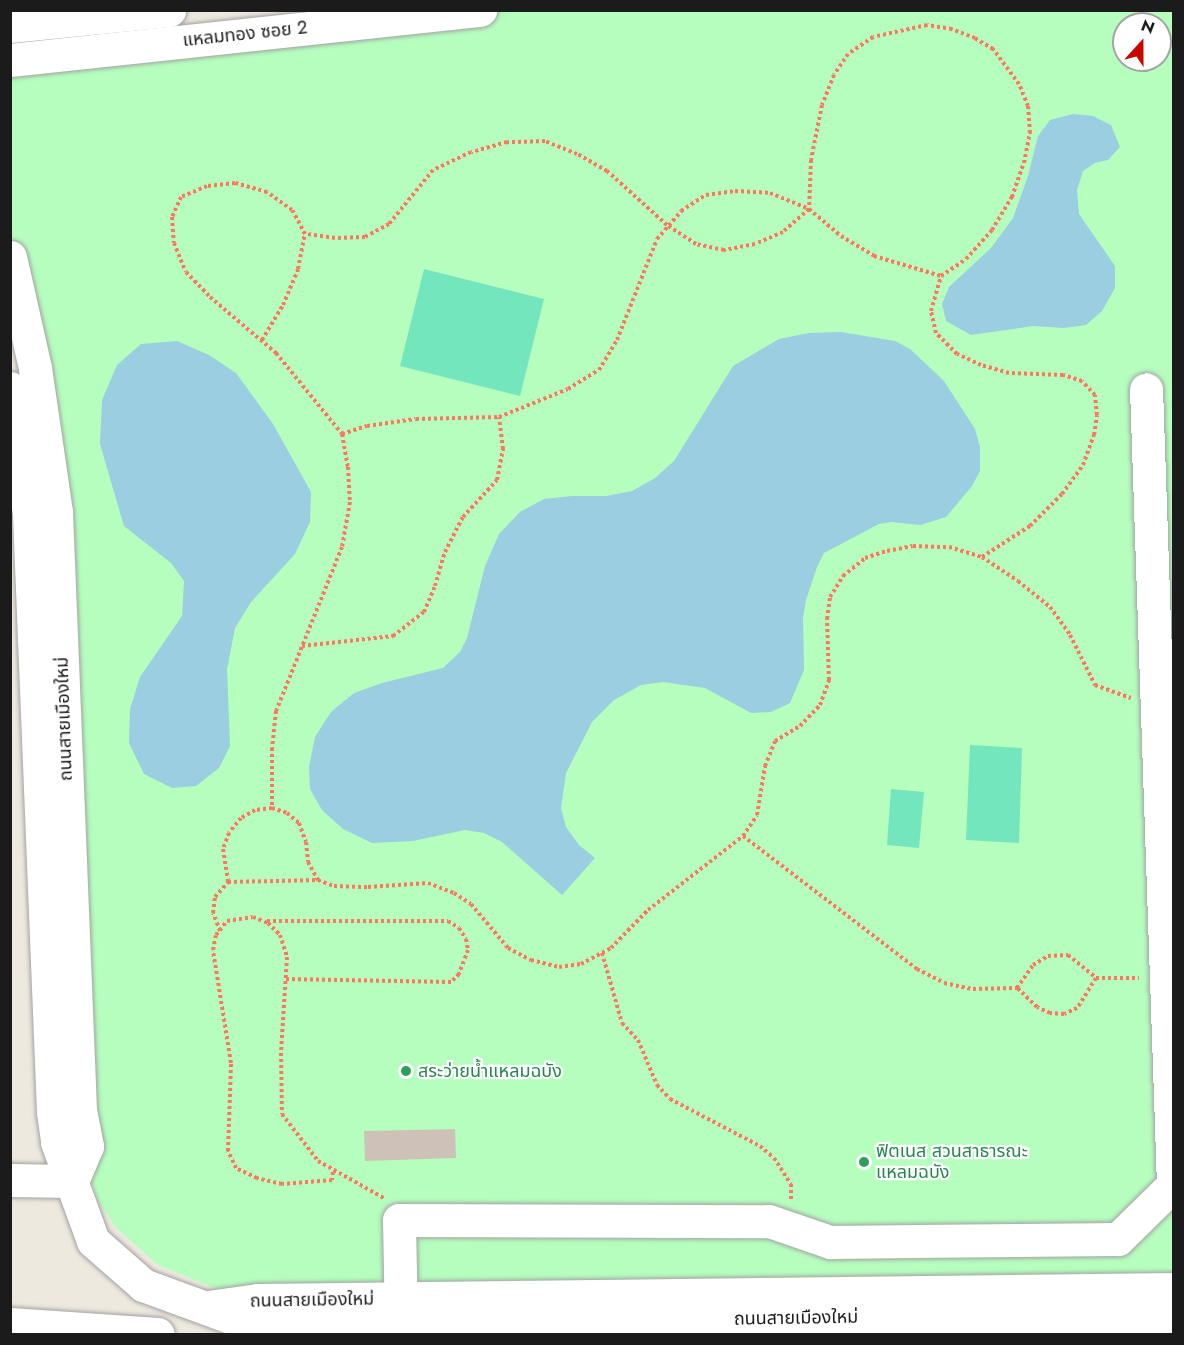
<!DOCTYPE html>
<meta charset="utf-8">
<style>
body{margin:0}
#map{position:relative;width:1184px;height:1345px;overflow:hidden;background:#eee9df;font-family:Jost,"Noto Sans Thai",sans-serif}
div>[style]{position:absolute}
.park>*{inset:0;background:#b5febe}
.pitch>*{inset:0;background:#74e6be}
.water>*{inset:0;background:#9acee0}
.building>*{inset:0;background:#cec2b8}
.path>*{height:4px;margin-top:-2px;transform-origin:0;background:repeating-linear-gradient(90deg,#ff765f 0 3px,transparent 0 6px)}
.roads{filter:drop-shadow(0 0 2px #a2a2a2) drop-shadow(0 0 2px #a2a2a2)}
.minor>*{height:33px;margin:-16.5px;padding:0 16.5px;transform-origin:16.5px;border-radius:16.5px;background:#fff}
.dots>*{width:16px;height:16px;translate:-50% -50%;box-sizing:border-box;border:3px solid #fff;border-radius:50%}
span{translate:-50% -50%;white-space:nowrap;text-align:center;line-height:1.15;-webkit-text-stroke:4.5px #fff;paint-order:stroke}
.street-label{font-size:18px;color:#1b1b1b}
.leisure-label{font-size:18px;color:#27864d}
.left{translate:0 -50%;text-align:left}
.frame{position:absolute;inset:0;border:12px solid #1b1b1b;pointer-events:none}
.north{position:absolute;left:1112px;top:12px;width:60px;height:60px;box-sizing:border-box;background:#fff;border:2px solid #a4a4a4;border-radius:50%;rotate:21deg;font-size:16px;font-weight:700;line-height:24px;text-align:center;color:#1b1b1b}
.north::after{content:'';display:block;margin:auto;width:21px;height:27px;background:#c60800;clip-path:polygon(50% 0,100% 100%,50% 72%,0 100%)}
</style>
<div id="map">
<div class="park">
<i style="clip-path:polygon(evenodd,512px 10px,1173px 11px,1173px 1287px,214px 1288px,158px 1265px,116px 1228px,100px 1204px,88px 1174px,48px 388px,11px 236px,10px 61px,512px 10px,1124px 24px,1160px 24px,1160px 60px,1124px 60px,1124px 24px)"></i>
</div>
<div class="pitch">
<i style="clip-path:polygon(424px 269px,544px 299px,520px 396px,400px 366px)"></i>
<i style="clip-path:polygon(970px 745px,1022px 748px,1019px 843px,966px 840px)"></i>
<i style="clip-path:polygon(891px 789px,924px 792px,919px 848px,887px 845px)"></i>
</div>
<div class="water">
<i style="clip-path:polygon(1073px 114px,1093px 116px,1111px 125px,1120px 147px,1108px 160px,1095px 163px,1083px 171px,1077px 190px,1079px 214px,1115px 266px,1115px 288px,1102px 311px,1086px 325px,1064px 328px,1033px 326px,971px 335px,946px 321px,942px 304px,949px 287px,991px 248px,1013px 218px,1028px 176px,1038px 136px,1050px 120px)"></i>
<i style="clip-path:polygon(841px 332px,895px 341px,910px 349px,944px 381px,975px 429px,980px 447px,980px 471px,972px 486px,946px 517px,920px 525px,891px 522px,879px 524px,824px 553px,817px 567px,806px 600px,803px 617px,804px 670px,790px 703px,771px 712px,751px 713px,705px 688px,663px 682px,641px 685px,614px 700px,592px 722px,566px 773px,561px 808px,566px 827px,579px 845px,595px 858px,562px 895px,502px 842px,484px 833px,465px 830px,413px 841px,372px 843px,343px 829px,322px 810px,310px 789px,309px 767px,315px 737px,331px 712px,354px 693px,382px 683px,443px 668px,460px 652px,467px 638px,485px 566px,499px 534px,520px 512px,544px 499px,572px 496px,606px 496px,632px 491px,655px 478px,674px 461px,733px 366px,779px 339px,809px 333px)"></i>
<i style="clip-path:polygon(177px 341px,209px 355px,236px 373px,273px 424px,311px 492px,310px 522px,295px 554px,251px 602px,235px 628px,227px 669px,230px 746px,219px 768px,196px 786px,172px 788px,144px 774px,129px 743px,130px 709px,140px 677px,182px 616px,184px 581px,171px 563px,124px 526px,100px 444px,102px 400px,117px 365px,141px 344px)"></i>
</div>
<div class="building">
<i style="clip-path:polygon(455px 1129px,456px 1158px,365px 1161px,364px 1131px)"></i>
</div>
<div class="path">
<i style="left:262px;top:340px;width:41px;rotate:-59deg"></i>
<i style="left:283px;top:305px;width:39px;rotate:-67deg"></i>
<i style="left:298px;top:269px;width:36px;rotate:-79deg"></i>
<i style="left:342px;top:434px;width:26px;rotate:-18deg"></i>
<i style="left:367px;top:426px;width:49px;rotate:-8.1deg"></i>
<i style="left:416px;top:419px;width:83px;rotate:-1.4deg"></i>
<i style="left:499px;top:417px;width:74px;rotate:-22.1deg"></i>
<i style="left:568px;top:389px;width:36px;rotate:-32deg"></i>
<i style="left:599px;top:370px;width:35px;rotate:-59deg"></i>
<i style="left:617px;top:340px;width:109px;rotate:-68.4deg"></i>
<i style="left:657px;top:239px;width:37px;rotate:-49deg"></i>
<i style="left:681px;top:211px;width:30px;rotate:-33deg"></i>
<i style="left:706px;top:195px;width:29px;rotate:-8deg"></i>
<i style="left:735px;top:191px;width:35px;rotate:3deg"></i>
<i style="left:770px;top:193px;width:42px;rotate:22.3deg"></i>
<i style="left:809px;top:209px;width:42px;rotate:40.2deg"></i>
<i style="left:841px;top:236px;width:39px;rotate:31deg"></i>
<i style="left:874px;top:256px;width:70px;rotate:16.6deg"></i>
<i style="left:982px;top:557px;width:57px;rotate:-32.9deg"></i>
<i style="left:1030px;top:526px;width:45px;rotate:-45deg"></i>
<i style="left:1062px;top:494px;width:36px;rotate:-54deg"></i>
<i style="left:1083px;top:465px;width:32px;rotate:-70deg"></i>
<i style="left:1094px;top:435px;width:20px;rotate:-81deg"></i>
<i style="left:1097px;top:415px;width:20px;rotate:-96deg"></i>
<i style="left:1095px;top:395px;width:19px;rotate:-133deg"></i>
<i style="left:1082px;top:381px;width:20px;rotate:-162deg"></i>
<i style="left:1063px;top:375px;width:54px;rotate:-177.9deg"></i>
<i style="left:1009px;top:373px;width:29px;rotate:-164deg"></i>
<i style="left:981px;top:365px;width:26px;rotate:-155deg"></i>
<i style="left:957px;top:354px;width:30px;rotate:-135deg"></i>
<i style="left:936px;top:333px;width:23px;rotate:-103deg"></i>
<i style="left:931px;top:311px;width:36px;rotate:-74deg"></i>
<i style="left:941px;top:276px;width:30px;rotate:-34deg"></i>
<i style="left:966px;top:259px;width:39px;rotate:-48deg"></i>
<i style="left:992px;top:230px;width:39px;rotate:-59deg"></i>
<i style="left:1012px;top:197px;width:36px;rotate:-71deg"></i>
<i style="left:1024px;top:163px;width:31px;rotate:-79deg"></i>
<i style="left:1030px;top:133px;width:27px;rotate:-94deg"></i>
<i style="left:1028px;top:106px;width:24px;rotate:-112deg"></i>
<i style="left:1019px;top:84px;width:44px;rotate:-126.6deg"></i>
<i style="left:993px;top:49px;width:21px;rotate:-149deg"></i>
<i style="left:975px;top:38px;width:25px;rotate:-159deg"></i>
<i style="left:952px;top:29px;width:25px;rotate:-171deg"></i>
<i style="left:927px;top:25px;width:55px;rotate:167.5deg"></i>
<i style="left:873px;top:37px;width:30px;rotate:146deg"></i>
<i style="left:848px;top:54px;width:25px;rotate:124deg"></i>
<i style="left:834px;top:75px;width:32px;rotate:112deg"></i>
<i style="left:822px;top:105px;width:56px;rotate:101.3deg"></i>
<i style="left:811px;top:160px;width:49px;rotate:92.3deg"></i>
<i style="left:809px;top:209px;width:35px;rotate:139deg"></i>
<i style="left:783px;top:232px;width:30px;rotate:157deg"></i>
<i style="left:755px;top:244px;width:32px;rotate:169deg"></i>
<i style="left:724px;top:250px;width:29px;rotate:-168deg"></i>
<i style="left:696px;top:244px;width:35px;rotate:-147deg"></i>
<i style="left:667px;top:225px;width:81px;rotate:-138deg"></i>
<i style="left:607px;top:171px;width:34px;rotate:-150deg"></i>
<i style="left:577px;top:154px;width:35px;rotate:-158deg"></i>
<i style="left:545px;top:141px;width:38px;rotate:178deg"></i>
<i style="left:507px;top:142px;width:37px;rotate:164deg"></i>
<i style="left:471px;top:152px;width:42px;rotate:154.7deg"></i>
<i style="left:433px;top:170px;width:70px;rotate:129.2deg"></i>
<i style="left:389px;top:224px;width:27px;rotate:152deg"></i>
<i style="left:365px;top:237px;width:30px;rotate:178deg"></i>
<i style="left:335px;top:238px;width:30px;rotate:-172deg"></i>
<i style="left:305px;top:234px;width:27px;rotate:-118deg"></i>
<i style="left:292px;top:210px;width:31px;rotate:-144deg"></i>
<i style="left:267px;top:192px;width:33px;rotate:-164deg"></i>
<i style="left:235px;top:183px;width:28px;rotate:174deg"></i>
<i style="left:207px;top:186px;width:28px;rotate:157deg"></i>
<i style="left:181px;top:197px;width:22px;rotate:114deg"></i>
<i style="left:172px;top:217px;width:26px;rotate:86deg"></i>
<i style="left:174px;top:243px;width:31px;rotate:68deg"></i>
<i style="left:186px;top:272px;width:35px;rotate:46deg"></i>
<i style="left:210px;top:297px;width:87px;rotate:40.3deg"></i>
<i style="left:276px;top:353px;width:104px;rotate:50.8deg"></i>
<i style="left:342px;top:434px;width:34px;rotate:80deg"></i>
<i style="left:348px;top:467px;width:35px;rotate:87deg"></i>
<i style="left:350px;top:502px;width:46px;rotate:100.1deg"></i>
<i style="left:342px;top:547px;width:177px;rotate:111.9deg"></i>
<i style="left:276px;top:711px;width:37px;rotate:96deg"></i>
<i style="left:272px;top:748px;width:60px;rotate:90deg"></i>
<i style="left:272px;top:808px;width:16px;rotate:18deg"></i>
<i style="left:287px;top:813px;width:16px;rotate:40deg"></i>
<i style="left:299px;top:823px;width:20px;rotate:70deg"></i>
<i style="left:306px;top:842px;width:20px;rotate:84deg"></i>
<i style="left:308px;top:862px;width:21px;rotate:61deg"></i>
<i style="left:318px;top:880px;width:17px;rotate:21deg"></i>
<i style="left:334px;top:886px;width:34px;rotate:2deg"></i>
<i style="left:368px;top:887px;width:60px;rotate:-3.8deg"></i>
<i style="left:428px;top:883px;width:28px;rotate:21deg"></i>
<i style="left:454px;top:893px;width:20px;rotate:33deg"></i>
<i style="left:471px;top:904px;width:57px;rotate:49.9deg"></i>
<i style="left:508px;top:948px;width:26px;rotate:28deg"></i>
<i style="left:531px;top:960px;width:29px;rotate:14deg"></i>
<i style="left:559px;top:967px;width:22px;rotate:-8deg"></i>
<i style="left:581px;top:964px;width:34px;rotate:-28deg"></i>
<i style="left:611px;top:948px;width:53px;rotate:-45.8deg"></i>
<i style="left:648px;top:910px;width:120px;rotate:-37.9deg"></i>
<i style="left:743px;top:836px;width:25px;rotate:-56deg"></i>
<i style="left:757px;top:815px;width:50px;rotate:-80.7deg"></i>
<i style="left:765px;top:766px;width:27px;rotate:-68deg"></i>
<i style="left:775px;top:741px;width:29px;rotate:-31deg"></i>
<i style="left:800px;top:726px;width:29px;rotate:-46deg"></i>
<i style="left:820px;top:705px;width:27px;rotate:-70deg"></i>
<i style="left:829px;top:680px;width:61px;rotate:-91.9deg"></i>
<i style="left:827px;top:619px;width:22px;rotate:-82deg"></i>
<i style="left:830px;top:597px;width:25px;rotate:-58deg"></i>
<i style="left:843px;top:576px;width:28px;rotate:-39deg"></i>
<i style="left:865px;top:558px;width:23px;rotate:-18deg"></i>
<i style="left:887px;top:551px;width:26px;rotate:-11deg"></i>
<i style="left:913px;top:546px;width:36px;rotate:2deg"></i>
<i style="left:949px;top:547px;width:34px;rotate:17deg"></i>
<i style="left:982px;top:557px;width:43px;rotate:33.7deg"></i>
<i style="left:1018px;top:581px;width:41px;rotate:39.1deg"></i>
<i style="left:1050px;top:607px;width:34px;rotate:54deg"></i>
<i style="left:1070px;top:635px;width:56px;rotate:63.4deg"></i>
<i style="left:1095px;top:685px;width:38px;rotate:20deg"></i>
<i style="left:302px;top:646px;width:92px;rotate:-6.3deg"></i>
<i style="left:393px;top:636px;width:39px;rotate:-38deg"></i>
<i style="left:424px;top:612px;width:28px;rotate:-67deg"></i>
<i style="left:435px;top:586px;width:35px;rotate:-74deg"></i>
<i style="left:445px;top:552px;width:39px;rotate:-63deg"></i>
<i style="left:463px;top:517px;width:50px;rotate:-47.4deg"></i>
<i style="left:497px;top:480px;width:32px;rotate:-79deg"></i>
<i style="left:503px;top:449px;width:32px;rotate:-97deg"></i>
<i style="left:272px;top:808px;width:17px;rotate:173deg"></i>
<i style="left:255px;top:810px;width:16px;rotate:150deg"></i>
<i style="left:241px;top:818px;width:19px;rotate:129deg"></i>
<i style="left:229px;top:833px;width:17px;rotate:111deg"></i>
<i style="left:223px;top:849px;width:33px;rotate:81deg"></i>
<i style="left:228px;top:882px;width:90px;rotate:-1.3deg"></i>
<i style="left:743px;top:836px;width:219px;rotate:37.4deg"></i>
<i style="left:917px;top:969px;width:30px;rotate:27deg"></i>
<i style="left:944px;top:983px;width:30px;rotate:12deg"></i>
<i style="left:973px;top:989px;width:44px;rotate:-1.3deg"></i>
<i style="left:267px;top:921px;width:181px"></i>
<i style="left:448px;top:921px;width:13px;rotate:32deg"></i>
<i style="left:459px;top:928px;width:13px;rotate:58deg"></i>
<i style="left:466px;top:939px;width:11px;rotate:80deg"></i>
<i style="left:468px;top:950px;width:26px;rotate:111deg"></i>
<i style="left:459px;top:974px;width:11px;rotate:135deg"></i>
<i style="left:451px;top:982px;width:165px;rotate:-179deg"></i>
<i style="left:220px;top:931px;width:19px;rotate:-111deg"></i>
<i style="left:213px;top:913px;width:16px;rotate:-83deg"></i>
<i style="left:215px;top:897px;width:20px;rotate:-49deg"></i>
<i style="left:602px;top:953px;width:73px;rotate:74.1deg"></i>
<i style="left:622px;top:1023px;width:23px;rotate:47deg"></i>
<i style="left:638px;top:1040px;width:49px;rotate:67.1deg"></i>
<i style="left:657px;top:1085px;width:19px;rotate:47deg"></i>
<i style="left:670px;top:1099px;width:102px;rotate:27.6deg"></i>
<i style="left:760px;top:1146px;width:18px;rotate:41deg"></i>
<i style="left:774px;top:1158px;width:31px;rotate:57deg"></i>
<i style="left:791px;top:1184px;width:16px;rotate:90deg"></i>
<i style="left:1096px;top:978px;width:36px;rotate:122deg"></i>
<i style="left:1077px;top:1008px;width:14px;rotate:155deg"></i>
<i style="left:1064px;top:1014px;width:14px;rotate:-176deg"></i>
<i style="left:1050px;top:1013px;width:14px;rotate:-155deg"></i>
<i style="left:1037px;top:1007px;width:28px;rotate:-136deg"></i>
<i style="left:1017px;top:988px;width:28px;rotate:-55deg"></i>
<i style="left:1033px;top:965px;width:17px;rotate:-31deg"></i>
<i style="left:1048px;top:956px;width:20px;rotate:-3deg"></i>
<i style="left:1068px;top:955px;width:36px;rotate:39deg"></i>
<i style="left:1096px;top:978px;width:43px"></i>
<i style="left:333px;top:1172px;width:8px;rotate:97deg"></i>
<i style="left:332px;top:1180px;width:50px;rotate:175.4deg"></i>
<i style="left:282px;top:1184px;width:26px;rotate:-167deg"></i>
<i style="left:257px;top:1178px;width:23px;rotate:-155deg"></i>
<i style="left:236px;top:1168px;width:19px;rotate:-115deg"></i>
<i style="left:228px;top:1151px;width:88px;rotate:-88deg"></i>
<i style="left:231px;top:1063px;width:114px;rotate:-99.1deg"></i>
<i style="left:213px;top:950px;width:15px;rotate:-79deg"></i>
<i style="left:216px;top:935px;width:18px;rotate:-52deg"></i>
<i style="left:227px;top:921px;width:26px;rotate:-9deg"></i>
<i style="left:253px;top:917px;width:16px;rotate:22deg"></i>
<i style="left:268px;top:923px;width:17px;rotate:45deg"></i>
<i style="left:280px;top:935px;width:23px;rotate:72deg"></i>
<i style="left:287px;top:957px;width:96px;rotate:93.6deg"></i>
<i style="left:281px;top:1053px;width:61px;rotate:89.1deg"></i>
<i style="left:282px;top:1114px;width:59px;rotate:52.5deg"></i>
<i style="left:318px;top:1161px;width:76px;rotate:29.3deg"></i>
</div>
<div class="roads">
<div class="minor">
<i style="left:10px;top:26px;width:160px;rotate:-5.7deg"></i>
<i style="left:10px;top:60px;width:473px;rotate:-6.1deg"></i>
<i style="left:10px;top:257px;width:114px;rotate:77.3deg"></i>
<i style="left:35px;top:368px;width:146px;rotate:81.7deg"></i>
<i style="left:56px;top:512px;width:598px;rotate:87.7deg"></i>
<i style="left:80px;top:1110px;width:37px;rotate:79deg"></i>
<i style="left:87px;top:1146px;width:38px;rotate:113deg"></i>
<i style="left:10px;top:388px;width:127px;rotate:81.4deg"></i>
<i style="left:29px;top:514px;width:598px;rotate:87.7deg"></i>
<i style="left:53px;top:1112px;width:30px;rotate:82deg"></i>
<i style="left:57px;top:1142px;width:105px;rotate:70deg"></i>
<i style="left:93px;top:1241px;width:67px;rotate:41.3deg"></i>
<i style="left:143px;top:1285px;width:119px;rotate:20.1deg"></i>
<i style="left:255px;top:1326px;width:622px;rotate:-0.92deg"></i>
<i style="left:877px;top:1316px;width:297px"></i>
<i style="left:10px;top:1180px;width:62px;rotate:0.9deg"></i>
<i style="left:208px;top:1307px;width:50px;rotate:-8deg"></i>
<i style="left:258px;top:1300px;width:916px;rotate:-0.69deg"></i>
<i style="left:10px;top:1324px;width:148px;rotate:3.9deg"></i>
<i style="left:401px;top:1324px;width:104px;rotate:-91.1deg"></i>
<i style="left:399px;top:1220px;width:370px;rotate:0.2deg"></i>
<i style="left:769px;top:1221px;width:65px;rotate:19deg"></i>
<i style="left:830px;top:1242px;width:288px;rotate:-0.6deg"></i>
<i style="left:1118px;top:1239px;width:77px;rotate:-44.5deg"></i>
<i style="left:1173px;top:1185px;width:796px;rotate:-91.94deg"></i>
</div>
</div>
<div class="dots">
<i style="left:406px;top:1071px;background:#2e9e5b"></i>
<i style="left:864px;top:1162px;background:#2e9e5b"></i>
</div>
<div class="street-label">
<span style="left:245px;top:34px;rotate:-6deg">แหลมทอง ซอย 2</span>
<span style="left:64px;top:719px;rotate:-92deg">ถนนสายเมืองใหม่</span>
<span style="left:312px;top:1300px;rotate:-1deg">ถนนสายเมืองใหม่</span>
<span style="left:796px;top:1318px;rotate:-1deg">ถนนสายเมืองใหม่</span>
</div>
<div class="leisure-label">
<span class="left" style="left:418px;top:1071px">สระว่ายน้ำแหลมฉบัง</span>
<span class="left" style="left:876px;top:1162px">ฟิตเนส สวนสาธารณะ<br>แหลมฉบัง</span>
</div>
<div class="frame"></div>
<div class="north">N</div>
</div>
